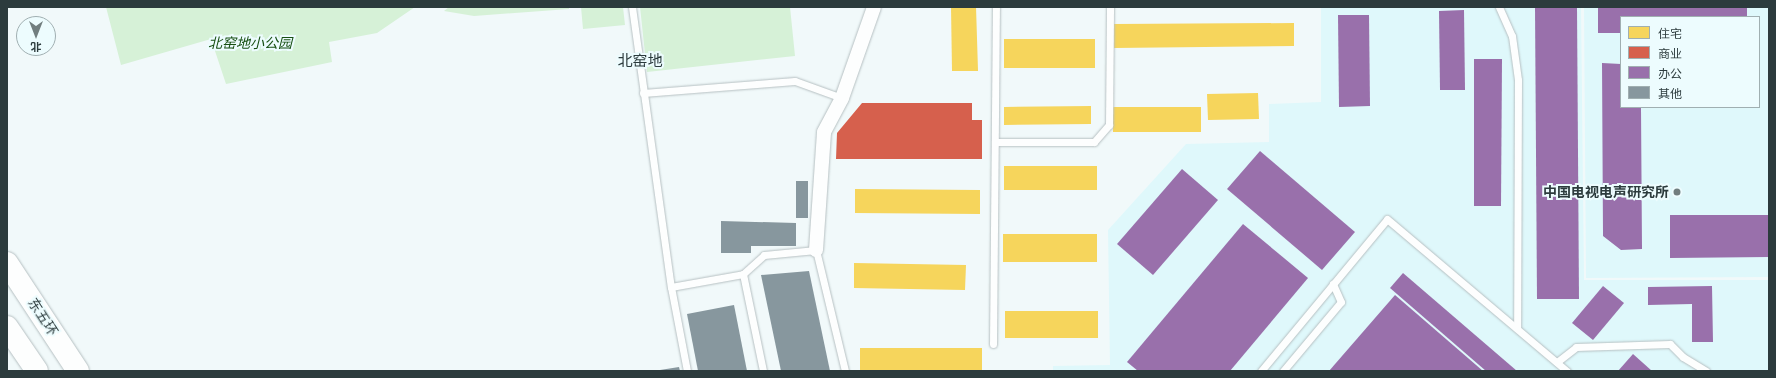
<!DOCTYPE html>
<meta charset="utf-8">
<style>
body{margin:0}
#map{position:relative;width:1776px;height:378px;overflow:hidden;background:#f1f9fa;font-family:"IBM Plex Serif","Noto Sans SC",serif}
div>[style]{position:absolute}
.built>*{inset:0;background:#dff8fb}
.green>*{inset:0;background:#d6f1d7}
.homes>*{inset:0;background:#f6d55c}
.shops>*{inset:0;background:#d6604d}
.offices>*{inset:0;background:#9970ab}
.building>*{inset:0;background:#87979e}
.roads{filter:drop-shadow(0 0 1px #b6c0c2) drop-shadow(0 0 1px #b6c0c2)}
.service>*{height:7px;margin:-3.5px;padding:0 3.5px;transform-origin:3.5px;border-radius:3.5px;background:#fdfefe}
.minor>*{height:14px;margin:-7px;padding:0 7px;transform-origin:7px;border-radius:7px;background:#fdfefe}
.motorway>*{height:22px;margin:-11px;padding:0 11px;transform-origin:11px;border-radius:11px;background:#fdfefe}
.dots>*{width:11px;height:11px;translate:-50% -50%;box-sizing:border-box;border:2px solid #edfcfe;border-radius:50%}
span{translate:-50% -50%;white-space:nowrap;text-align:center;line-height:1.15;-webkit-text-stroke:4px #edfcfe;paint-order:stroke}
.park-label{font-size:14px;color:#185013;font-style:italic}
.poi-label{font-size:14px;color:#2c3b3d;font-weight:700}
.right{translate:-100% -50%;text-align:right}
.street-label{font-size:14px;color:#2c3b3d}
.neighbourhood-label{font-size:15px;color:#2c3b3d}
.frame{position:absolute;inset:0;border:8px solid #2c3b3d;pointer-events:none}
.legend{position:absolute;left:1620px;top:16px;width:140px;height:92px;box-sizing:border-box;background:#edfcfe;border:1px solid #a0afb1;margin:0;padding:5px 7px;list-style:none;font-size:12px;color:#2c3b3d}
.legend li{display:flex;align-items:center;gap:8px;height:20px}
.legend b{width:20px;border:1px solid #a0afb1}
.north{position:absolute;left:16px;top:16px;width:40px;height:40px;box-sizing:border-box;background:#edfcfe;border:1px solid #a0afb1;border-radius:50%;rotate:180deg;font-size:11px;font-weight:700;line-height:16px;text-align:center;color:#2c3b3d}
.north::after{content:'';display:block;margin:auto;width:14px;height:18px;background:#717e7f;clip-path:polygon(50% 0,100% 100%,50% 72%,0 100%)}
</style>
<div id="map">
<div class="built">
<i style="clip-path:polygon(1321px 7px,1581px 7px,1584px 280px,1769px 280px,1769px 371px,1053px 371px,1053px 366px,1110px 365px,1108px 230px,1186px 144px,1269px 142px,1269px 104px,1321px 102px)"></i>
<i style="clip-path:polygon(evenodd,1584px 7px,1769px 7px,1769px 277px,1586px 278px,1584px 7px,1621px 17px,1759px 17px,1759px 107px,1621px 107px,1621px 17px)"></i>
</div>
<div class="green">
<i style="clip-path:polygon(106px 7px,415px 7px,377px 33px,329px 42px,332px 62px,226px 84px,211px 39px,121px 65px)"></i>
<i style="clip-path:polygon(449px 7px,569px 7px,569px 9px,474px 16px,444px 11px)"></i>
<i style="clip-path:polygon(581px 7px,623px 7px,625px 25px,583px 29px)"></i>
<i style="clip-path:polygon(640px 7px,790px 7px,795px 56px,647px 72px)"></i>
</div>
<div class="homes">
<i style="clip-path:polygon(951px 7px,976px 7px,978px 71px,952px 71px)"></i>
<i style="clip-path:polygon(1294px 23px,1294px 46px,1114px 48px,1114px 24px)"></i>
<i style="clip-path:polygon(1004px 39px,1095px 39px,1095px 68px,1004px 68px)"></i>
<i style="clip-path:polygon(1258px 93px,1259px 119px,1208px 120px,1207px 94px)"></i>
<i style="clip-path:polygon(1091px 106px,1091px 124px,1004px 125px,1004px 107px)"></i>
<i style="clip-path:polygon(1113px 107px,1201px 107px,1201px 132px,1113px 132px)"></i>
<i style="clip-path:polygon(1004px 166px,1097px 166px,1097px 190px,1004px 190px)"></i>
<i style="clip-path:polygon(855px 189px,980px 190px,980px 214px,855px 213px)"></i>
<i style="clip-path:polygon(1003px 234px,1097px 234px,1097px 262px,1003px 262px)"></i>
<i style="clip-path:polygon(854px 263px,966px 265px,965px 290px,854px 288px)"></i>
<i style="clip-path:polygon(1005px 311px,1098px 311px,1098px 338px,1005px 338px)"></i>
<i style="clip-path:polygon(860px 348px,982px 348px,982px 371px,860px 371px)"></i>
</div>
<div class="shops">
<i style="clip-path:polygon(862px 103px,972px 103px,972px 120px,982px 120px,982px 159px,836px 159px,837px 133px)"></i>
</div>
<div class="offices">
<i style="clip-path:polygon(1535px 7px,1577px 7px,1579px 299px,1537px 299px)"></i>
<i style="clip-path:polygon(1598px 7px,1747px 7px,1747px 17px,1621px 17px,1621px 33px,1598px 33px)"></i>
<i style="clip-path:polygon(1464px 10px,1465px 90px,1440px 90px,1439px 11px)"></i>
<i style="clip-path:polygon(1338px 15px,1369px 15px,1370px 106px,1339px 107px)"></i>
<i style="clip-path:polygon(1474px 59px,1502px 59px,1501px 206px,1474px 206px)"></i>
<i style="clip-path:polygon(1602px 63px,1621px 64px,1621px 107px,1641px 107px,1642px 249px,1621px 250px,1603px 236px)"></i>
<i style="clip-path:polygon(1260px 151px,1355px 232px,1322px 270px,1227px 189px)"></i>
<i style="clip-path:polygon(1182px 169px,1218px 200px,1153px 275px,1117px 244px)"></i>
<i style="clip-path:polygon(1670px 215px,1769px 215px,1769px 257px,1670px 258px)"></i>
<i style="clip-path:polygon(1243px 224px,1308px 278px,1230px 371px,1138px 371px,1127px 362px)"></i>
<i style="clip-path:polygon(1403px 273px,1517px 371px,1486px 371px,1390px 288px)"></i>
<i style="clip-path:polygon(1603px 286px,1624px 303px,1593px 340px,1572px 323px)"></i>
<i style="clip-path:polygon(1712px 286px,1713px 342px,1692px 342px,1692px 304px,1648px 305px,1648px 287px)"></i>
<i style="clip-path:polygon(1395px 295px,1483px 371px,1329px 371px)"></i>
<i style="clip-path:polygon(1633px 354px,1652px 371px,1618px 371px)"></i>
</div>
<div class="building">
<i style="clip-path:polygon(796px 181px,808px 181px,808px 218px,796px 218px)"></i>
<i style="clip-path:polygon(721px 221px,796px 223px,796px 246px,751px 246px,751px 253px,721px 253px)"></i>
<i style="clip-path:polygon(809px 271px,830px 371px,781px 371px,761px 275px)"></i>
<i style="clip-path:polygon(734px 305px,747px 371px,698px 371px,687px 314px)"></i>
<i style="clip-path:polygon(679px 367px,680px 371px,660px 371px,660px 370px)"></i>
</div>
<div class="roads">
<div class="service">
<i style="left:632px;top:7px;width:283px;rotate:82.1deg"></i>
<i style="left:671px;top:287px;width:86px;rotate:79.2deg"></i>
<i style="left:1499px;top:7px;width:32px;rotate:66deg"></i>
<i style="left:1512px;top:36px;width:44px;rotate:82.2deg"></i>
<i style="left:1518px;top:80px;width:248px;rotate:90.2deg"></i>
<i style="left:643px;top:93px;width:152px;rotate:-4.5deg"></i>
<i style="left:795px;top:81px;width:50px;rotate:19.9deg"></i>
<i style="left:995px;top:142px;width:99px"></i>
<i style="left:1094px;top:142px;width:23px;rotate:-49deg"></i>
<i style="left:1109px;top:125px;width:118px;rotate:-89.5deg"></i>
<i style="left:743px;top:274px;width:99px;rotate:78.3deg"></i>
<i style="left:671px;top:287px;width:73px;rotate:-10.2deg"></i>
<i style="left:743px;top:274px;width:28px;rotate:-42deg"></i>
<i style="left:764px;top:255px;width:52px;rotate:-5.5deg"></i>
<i style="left:816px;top:250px;width:124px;rotate:76.5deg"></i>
<i style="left:993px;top:344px;width:337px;rotate:-89.5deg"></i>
<i style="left:1557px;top:362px;width:24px;rotate:-38deg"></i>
<i style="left:1576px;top:347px;width:94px;rotate:-1.8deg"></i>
<i style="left:1670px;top:344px;width:18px;rotate:45deg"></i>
<i style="left:1683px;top:357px;width:27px;rotate:31deg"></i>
<i style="left:1261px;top:371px;width:197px;rotate:-50.3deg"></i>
<i style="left:1387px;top:219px;width:236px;rotate:40.2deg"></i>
<i style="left:1283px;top:371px;width:90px;rotate:-50deg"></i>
<i style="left:1341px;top:302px;width:20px;rotate:-114deg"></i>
</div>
<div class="minor">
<i style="left:816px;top:250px;width:118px;rotate:-86.1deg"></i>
<i style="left:824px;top:132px;width:38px;rotate:-62deg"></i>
<i style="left:842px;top:98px;width:96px;rotate:-70.6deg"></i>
</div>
<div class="motorway">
<i style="left:7px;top:263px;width:129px;rotate:56.7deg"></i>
<i style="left:7px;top:327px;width:53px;rotate:55.7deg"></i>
</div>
</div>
<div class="dots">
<i style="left:1677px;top:192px;background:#717e7f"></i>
</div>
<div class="park-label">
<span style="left:250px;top:43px">北窑地小公园</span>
</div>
<div class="poi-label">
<span class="right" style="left:1669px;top:192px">中国电视电声研究所</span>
</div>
<div class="street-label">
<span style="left:43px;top:317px;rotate:57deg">东五环</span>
</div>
<div class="neighbourhood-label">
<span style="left:640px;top:61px">北窑地</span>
</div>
<div class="frame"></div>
<ul class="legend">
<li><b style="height:11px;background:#f6d55c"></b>住宅</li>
<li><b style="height:11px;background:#d6604d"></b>商业</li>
<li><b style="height:11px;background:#9970ab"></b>办公</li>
<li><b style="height:11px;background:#87979e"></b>其他</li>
</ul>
<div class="north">北</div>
</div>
